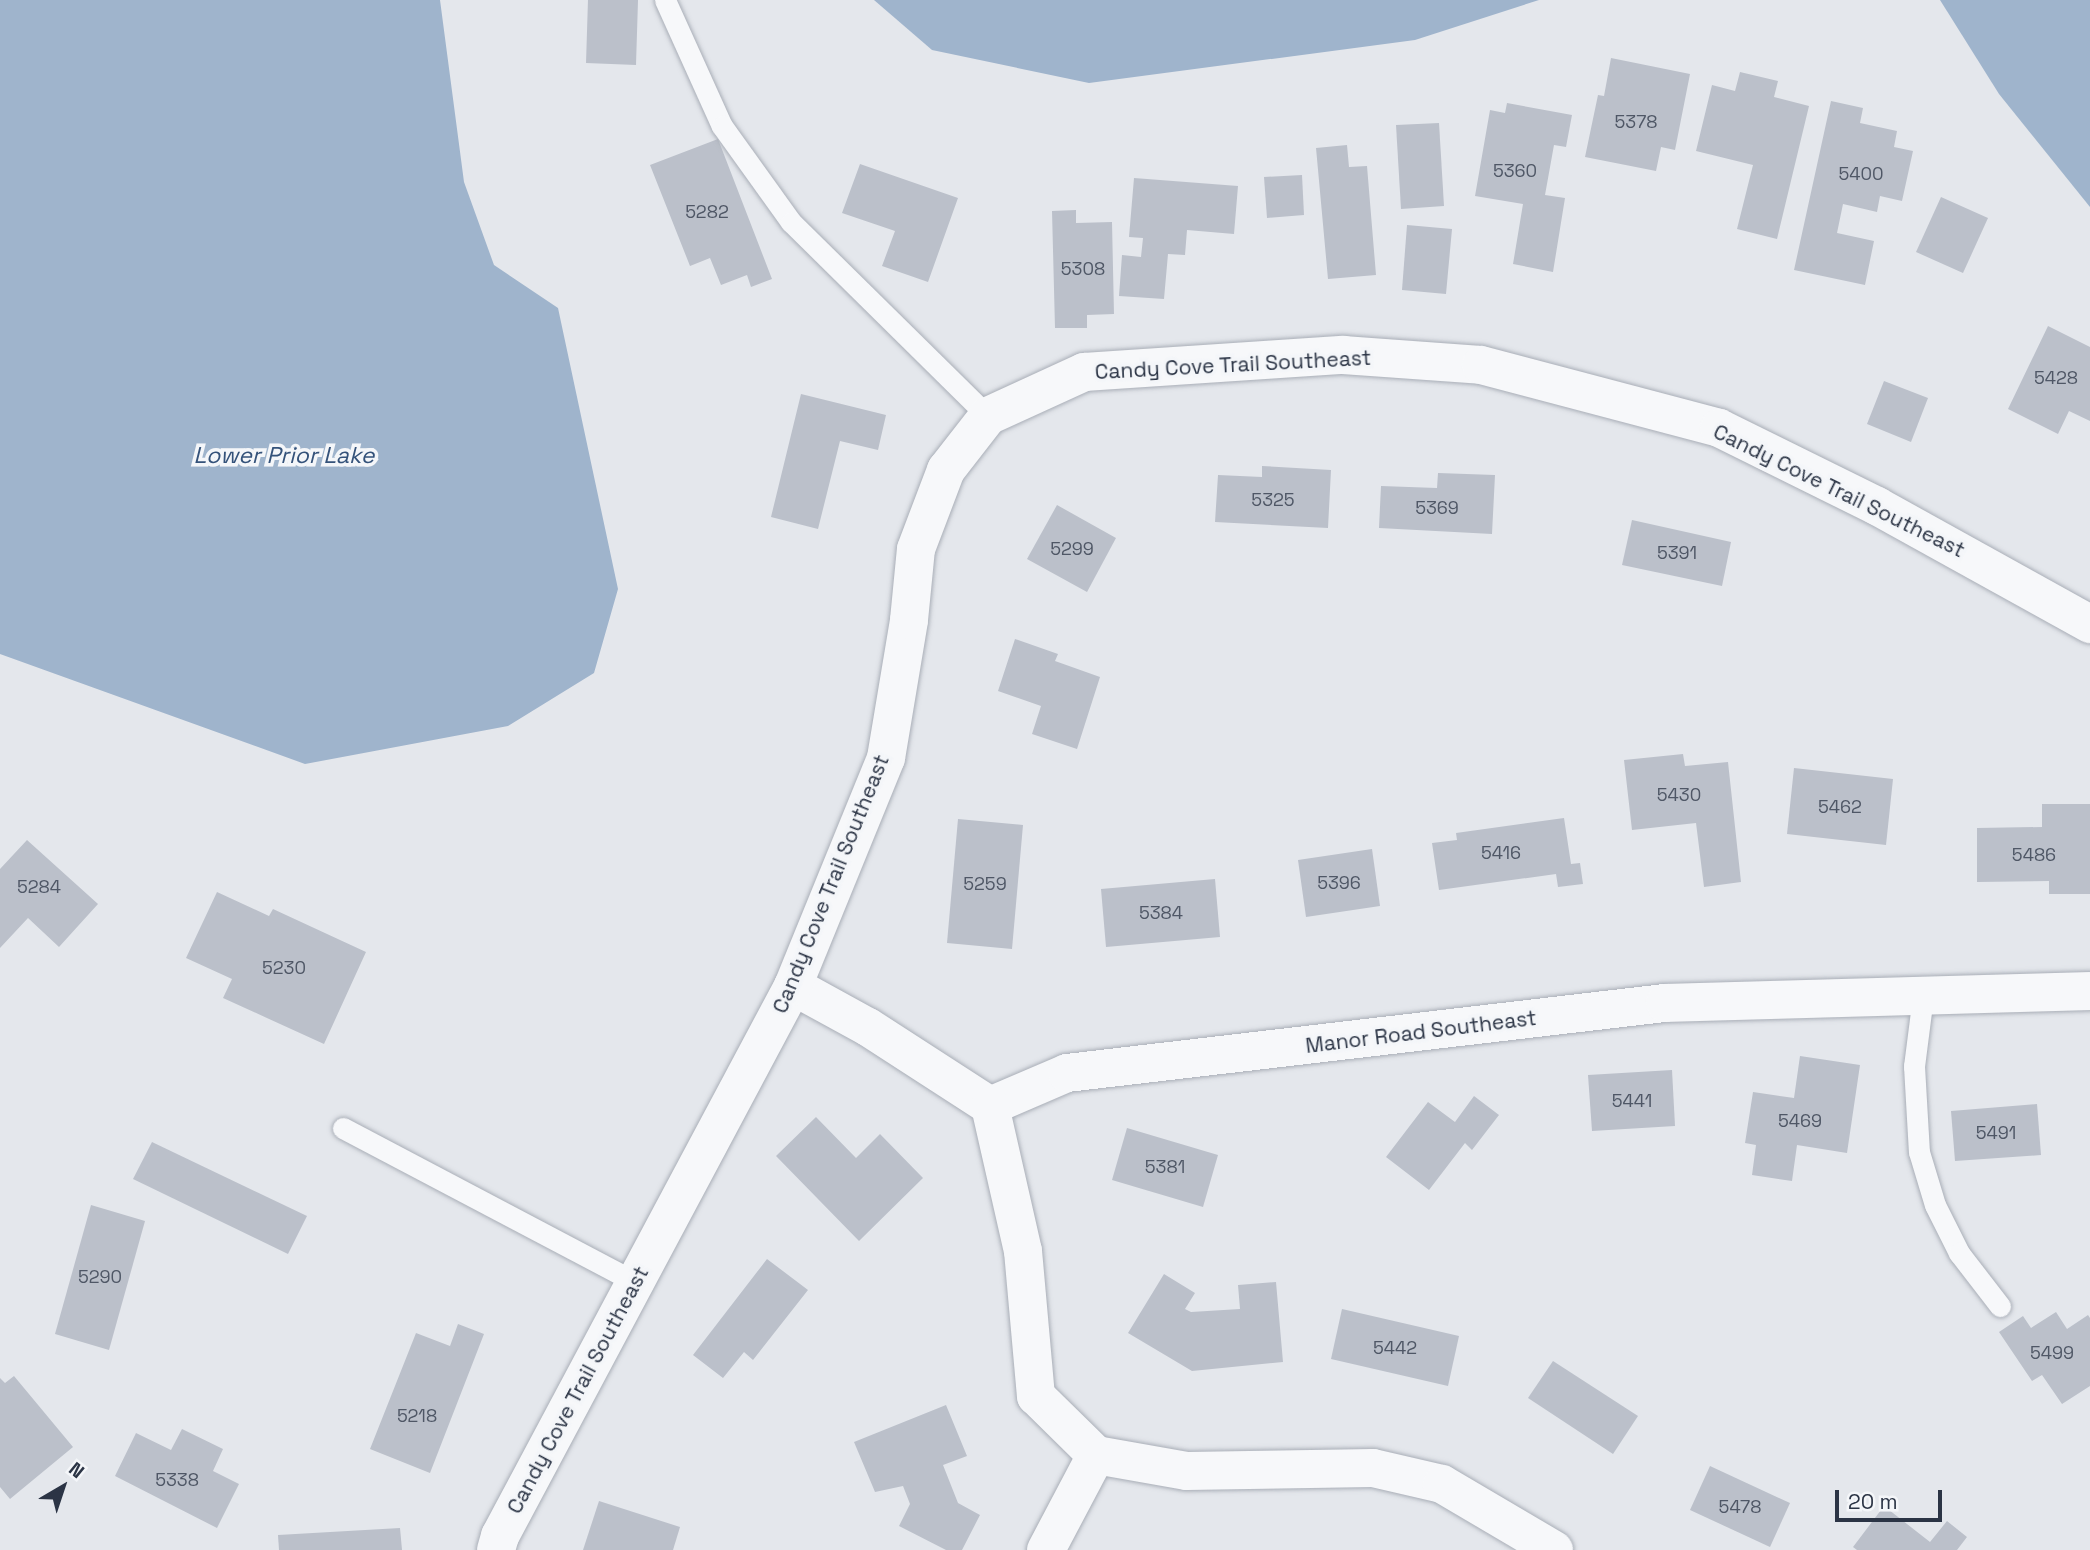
<!DOCTYPE html>
<style>
body{margin:0}
#map{position:relative;width:2090px;height:1550px;overflow:hidden;background:#e4e7ec;font-family:"Space Grotesk",sans-serif}
div>[style]{position:absolute}
.water>*{inset:0;background:#9fb4cc}
.building>*{inset:0;background:#bbc0ca}
.roads{filter:drop-shadow(0 0 2px #a9aeb7) drop-shadow(0 0 2px #a9aeb7)}
.service>*{height:21px;margin:-10.5px;padding:0 10.5px;transform-origin:10.5px;border-radius:10.5px;background:#f7f8fa}
.minor>*{height:38px;margin:-19px;padding:0 19px;transform-origin:19px;border-radius:19px;background:#f7f8fa}
span{translate:-50% -50%;white-space:nowrap;text-align:center;line-height:1.15;-webkit-text-stroke:7px #f4f6f9;paint-order:stroke}
.number-label{font-size:18px;color:#4f5766}
.number-label span{-webkit-text-stroke-width:0}
.street-label{font-size:21px;color:#2b3445}
.water-label{font-size:23px;color:#34527a;font-style:italic}
.north{position:absolute;left:28px;top:1452px;width:70px;height:70px;-webkit-text-stroke:5px #f4f6f9;paint-order:stroke;rotate:39deg;font-size:19px;font-weight:700;line-height:28px;text-align:center;color:#2b3445}
.north::after{content:'';display:block;margin:auto;width:24px;height:32px;background:#2b3445;clip-path:polygon(50% 0,100% 100%,50% 72%,0 100%)}
.scale{position:absolute;left:1835px;top:1490px;width:107px;height:32px;box-sizing:border-box;border:4px solid #2b3445;border-top:0;padding-left:9px;font-size:21px;line-height:24px;white-space:nowrap;color:#2b3445;-webkit-text-stroke:5px #f4f6f9;paint-order:stroke}
</style>
<div id="map">
<div class="water">
<i style="clip-path:polygon(0 0,440px 0,464px 182px,494px 265px,558px 308px,618px 589px,594px 673px,508px 726px,305px 764px,0 654px)"></i>
<i style="clip-path:polygon(874px 0,1539px 0,1415px 40px,1089px 83px,932px 50px)"></i>
<i style="clip-path:polygon(1940px 0,2090px 0,2090px 207px,1999px 94px)"></i>
</div>
<div class="building">
<i style="clip-path:polygon(588px 0,638px 0,636px 65px,586px 63px)"></i>
<i style="clip-path:polygon(1611px 58px,1690px 74px,1675px 150px,1661px 147px,1656px 171px,1585px 157px,1598px 95px,1604px 96px)"></i>
<i style="clip-path:polygon(1740px 72px,1778px 81px,1774px 97px,1809px 106px,1777px 239px,1737px 229px,1753px 165px,1696px 151px,1712px 85px,1735px 91px)"></i>
<i style="clip-path:polygon(1831px 101px,1863px 108px,1860px 123px,1897px 131px,1894px 147px,1913px 151px,1902px 201px,1880px 196px,1877px 212px,1843px 204px,1837px 233px,1874px 241px,1865px 285px,1794px 270px)"></i>
<i style="clip-path:polygon(1507px 103px,1572px 115px,1566px 147px,1554px 145px,1545px 195px,1565px 198px,1553px 272px,1513px 264px,1523px 204px,1475px 196px,1490px 110px,1505px 113px)"></i>
<i style="clip-path:polygon(1439px 123px,1444px 206px,1401px 209px,1396px 125px)"></i>
<i style="clip-path:polygon(718px 139px,772px 279px,751px 287px,747px 275px,721px 285px,710px 258px,690px 266px,650px 165px)"></i>
<i style="clip-path:polygon(1347px 145px,1349px 167px,1367px 166px,1376px 275px,1328px 279px,1316px 148px)"></i>
<i style="clip-path:polygon(860px 164px,958px 198px,928px 282px,882px 266px,895px 231px,842px 213px)"></i>
<i style="clip-path:polygon(1302px 175px,1304px 215px,1267px 218px,1264px 177px)"></i>
<i style="clip-path:polygon(1134px 178px,1238px 186px,1234px 234px,1187px 230px,1185px 255px,1168px 254px,1164px 299px,1119px 296px,1122px 255px,1141px 257px,1143px 238px,1129px 237px)"></i>
<i style="clip-path:polygon(1941px 197px,1988px 218px,1963px 273px,1916px 252px)"></i>
<i style="clip-path:polygon(1076px 210px,1076px 223px,1112px 222px,1114px 314px,1087px 315px,1087px 328px,1055px 328px,1052px 211px)"></i>
<i style="clip-path:polygon(1407px 225px,1452px 229px,1446px 294px,1402px 290px)"></i>
<i style="clip-path:polygon(2048px 326px,2090px 347px,2090px 421px,2069px 411px,2058px 434px,2008px 409px)"></i>
<i style="clip-path:polygon(1884px 381px,1928px 398px,1911px 442px,1867px 424px)"></i>
<i style="clip-path:polygon(801px 394px,886px 415px,878px 450px,840px 441px,818px 529px,771px 517px)"></i>
<i style="clip-path:polygon(1262px 466px,1331px 470px,1328px 528px,1215px 522px,1218px 475px,1262px 477px)"></i>
<i style="clip-path:polygon(1438px 473px,1495px 475px,1492px 534px,1379px 528px,1381px 486px,1437px 488px)"></i>
<i style="clip-path:polygon(1057px 505px,1116px 538px,1087px 592px,1027px 559px)"></i>
<i style="clip-path:polygon(1632px 520px,1731px 542px,1722px 586px,1622px 565px)"></i>
<i style="clip-path:polygon(1015px 639px,1058px 654px,1055px 661px,1100px 677px,1077px 749px,1032px 734px,1041px 706px,998px 691px)"></i>
<i style="clip-path:polygon(1683px 754px,1685px 766px,1728px 762px,1741px 882px,1704px 887px,1696px 823px,1632px 830px,1624px 760px)"></i>
<i style="clip-path:polygon(1794px 768px,1893px 779px,1886px 845px,1787px 834px)"></i>
<i style="clip-path:polygon(2042px 804px,2090px 804px,2090px 894px,2049px 894px,2049px 881px,1977px 882px,1977px 828px,2042px 827px)"></i>
<i style="clip-path:polygon(1564px 818px,1571px 864px,1580px 863px,1583px 884px,1558px 887px,1556px 874px,1439px 890px,1432px 843px,1457px 840px,1456px 833px)"></i>
<i style="clip-path:polygon(958px 819px,1023px 825px,1012px 949px,947px 943px)"></i>
<i style="clip-path:polygon(27px 840px,98px 904px,59px 947px,28px 918px,0 948px,0 869px)"></i>
<i style="clip-path:polygon(1372px 849px,1380px 906px,1306px 917px,1298px 860px)"></i>
<i style="clip-path:polygon(1215px 879px,1220px 937px,1106px 947px,1101px 889px)"></i>
<i style="clip-path:polygon(217px 892px,269px 916px,273px 909px,366px 952px,324px 1044px,223px 998px,232px 979px,186px 958px)"></i>
<i style="clip-path:polygon(1800px 1056px,1860px 1065px,1847px 1153px,1797px 1145px,1792px 1181px,1752px 1175px,1756px 1145px,1745px 1143px,1753px 1092px,1794px 1098px)"></i>
<i style="clip-path:polygon(1672px 1070px,1675px 1126px,1592px 1131px,1588px 1075px)"></i>
<i style="clip-path:polygon(1474px 1096px,1499px 1115px,1472px 1150px,1465px 1143px,1429px 1190px,1386px 1157px,1428px 1102px,1455px 1122px)"></i>
<i style="clip-path:polygon(2037px 1104px,2041px 1155px,1955px 1161px,1951px 1111px)"></i>
<i style="clip-path:polygon(816px 1117px,856px 1158px,880px 1134px,923px 1178px,859px 1241px,776px 1156px)"></i>
<i style="clip-path:polygon(1127px 1128px,1218px 1155px,1203px 1207px,1112px 1180px)"></i>
<i style="clip-path:polygon(152px 1142px,307px 1216px,288px 1254px,133px 1179px)"></i>
<i style="clip-path:polygon(91px 1205px,145px 1221px,109px 1350px,55px 1334px)"></i>
<i style="clip-path:polygon(767px 1259px,808px 1290px,753px 1360px,744px 1352px,723px 1378px,693px 1355px)"></i>
<i style="clip-path:polygon(1164px 1274px,1195px 1293px,1185px 1309px,1191px 1312px,1240px 1309px,1238px 1285px,1276px 1282px,1283px 1362px,1192px 1371px,1128px 1333px)"></i>
<i style="clip-path:polygon(1342px 1309px,1459px 1336px,1448px 1386px,1331px 1359px)"></i>
<i style="clip-path:polygon(2056px 1312px,2067px 1329px,2088px 1315px,2090px 1318px,2090px 1386px,2062px 1404px,2042px 1375px,2032px 1381px,1999px 1332px,2023px 1316px,2031px 1328px)"></i>
<i style="clip-path:polygon(458px 1324px,484px 1334px,430px 1473px,370px 1449px,416px 1333px,450px 1346px)"></i>
<i style="clip-path:polygon(1553px 1361px,1638px 1416px,1613px 1454px,1528px 1398px)"></i>
<i style="clip-path:polygon(14px 1376px,73px 1447px,10px 1499px,0 1487px,0 1378px,5px 1383px)"></i>
<i style="clip-path:polygon(946px 1405px,967px 1456px,943px 1465px,958px 1503px,980px 1515px,962px 1550px,946px 1550px,899px 1526px,910px 1504px,903px 1486px,875px 1492px,854px 1442px)"></i>
<i style="clip-path:polygon(182px 1429px,223px 1449px,213px 1471px,239px 1484px,217px 1528px,115px 1476px,136px 1433px,171px 1450px)"></i>
<i style="clip-path:polygon(1710px 1466px,1790px 1503px,1770px 1547px,1690px 1510px)"></i>
<i style="clip-path:polygon(599px 1501px,680px 1527px,673px 1550px,583px 1550px)"></i>
<i style="clip-path:polygon(1884px 1506px,1930px 1542px,1947px 1521px,1967px 1537px,1957px 1550px,1857px 1550px,1853px 1547px)"></i>
<i style="clip-path:polygon(400px 1528px,402px 1550px,279px 1550px,278px 1535px)"></i>
</div>
<div class="roads">
<div class="service">
<i style="left:665px;top:0;width:138px;rotate:65.7deg"></i>
<i style="left:722px;top:126px;width:118px;rotate:54.3deg"></i>
<i style="left:791px;top:222px;width:276px;rotate:44.6deg"></i>
<i style="left:1923px;top:996px;width:71px;rotate:97.3deg"></i>
<i style="left:1914px;top:1066px;width:86px;rotate:86.7deg"></i>
<i style="left:1919px;top:1152px;width:55px;rotate:73.2deg"></i>
<i style="left:1935px;top:1205px;width:54px;rotate:63.4deg"></i>
<i style="left:1959px;top:1253px;width:67px;rotate:52.3deg"></i>
<i style="left:343px;top:1128px;width:330px;rotate:27.8deg"></i>
</div>
<div class="minor">
<i style="left:793px;top:986px;width:85px;rotate:28.7deg"></i>
<i style="left:868px;top:1027px;width:145px;rotate:32.9deg"></i>
<i style="left:990px;top:1106px;width:84px;rotate:-23.2deg"></i>
<i style="left:1067px;top:1073px;width:602px;rotate:-6.68deg"></i>
<i style="left:1665px;top:1003px;width:425px;rotate:-1.6deg"></i>
<i style="left:990px;top:1106px;width:149px;rotate:77.2deg"></i>
<i style="left:1023px;top:1251px;width:146px;rotate:84.9deg"></i>
<i style="left:1036px;top:1396px;width:84px;rotate:44.5deg"></i>
<i style="left:1096px;top:1455px;width:92px;rotate:10deg"></i>
<i style="left:1187px;top:1471px;width:186px;rotate:-0.9deg"></i>
<i style="left:1373px;top:1468px;width:71px;rotate:13.1deg"></i>
<i style="left:1442px;top:1484px;width:130px;rotate:30.5deg"></i>
<i style="left:496px;top:1550px;width:15px;rotate:-74deg"></i>
<i style="left:500px;top:1536px;width:623px;rotate:-61.95deg"></i>
<i style="left:793px;top:986px;width:246px;rotate:-67.8deg"></i>
<i style="left:886px;top:758px;width:140px;rotate:-80.5deg"></i>
<i style="left:909px;top:620px;width:71px;rotate:-84.4deg"></i>
<i style="left:916px;top:549px;width:85px;rotate:-69.2deg"></i>
<i style="left:946px;top:470px;width:68px;rotate:-52.1deg"></i>
<i style="left:988px;top:416px;width:106px;rotate:-24.6deg"></i>
<i style="left:1084px;top:372px;width:260px;rotate:-3.8deg"></i>
<i style="left:1343px;top:355px;width:138px;rotate:4.1deg"></i>
<i style="left:1481px;top:365px;width:246px;rotate:14.8deg"></i>
<i style="left:1719px;top:428px;width:176px;rotate:26.3deg"></i>
<i style="left:1877px;top:506px;width:244px;rotate:29deg"></i>
<i style="left:1046px;top:1550px;width:107px;rotate:-62.2deg"></i>
</div>
</div>
<div class="number-label">
<span style="left:1636px;top:122px">5378</span>
<span style="left:1515px;top:171px">5360</span>
<span style="left:1861px;top:174px">5400</span>
<span style="left:707px;top:212px">5282</span>
<span style="left:1083px;top:269px">5308</span>
<span style="left:2056px;top:378px">5428</span>
<span style="left:1273px;top:500px">5325</span>
<span style="left:1437px;top:508px">5369</span>
<span style="left:1072px;top:549px">5299</span>
<span style="left:1677px;top:553px">5391</span>
<span style="left:1679px;top:795px">5430</span>
<span style="left:1840px;top:807px">5462</span>
<span style="left:1501px;top:853px">5416</span>
<span style="left:2034px;top:855px">5486</span>
<span style="left:1339px;top:883px">5396</span>
<span style="left:985px;top:884px">5259</span>
<span style="left:39px;top:887px">5284</span>
<span style="left:1161px;top:913px">5384</span>
<span style="left:284px;top:968px">5230</span>
<span style="left:1632px;top:1101px">5441</span>
<span style="left:1800px;top:1121px">5469</span>
<span style="left:1996px;top:1133px">5491</span>
<span style="left:1165px;top:1167px">5381</span>
<span style="left:100px;top:1277px">5290</span>
<span style="left:1395px;top:1348px">5442</span>
<span style="left:2052px;top:1353px">5499</span>
<span style="left:417px;top:1416px">5218</span>
<span style="left:177px;top:1480px">5338</span>
<span style="left:1740px;top:1507px">5478</span>
</div>
<div class="street-label">
<span style="left:1233px;top:365px;rotate:-3deg">Candy Cove Trail Southeast</span>
<span style="left:1839px;top:491px;rotate:26deg">Candy Cove Trail Southeast</span>
<span style="left:831px;top:884px;rotate:-68deg">Candy Cove Trail Southeast</span>
<span style="left:1421px;top:1032px;rotate:-7deg">Manor Road Southeast</span>
<span style="left:578px;top:1390px;rotate:-62deg">Candy Cove Trail Southeast</span>
</div>
<div class="water-label">
<span style="left:284px;top:455px">Lower Prior Lake</span>
</div>
<div class="north">N</div>
<div class="scale">20 m</div>
</div>
